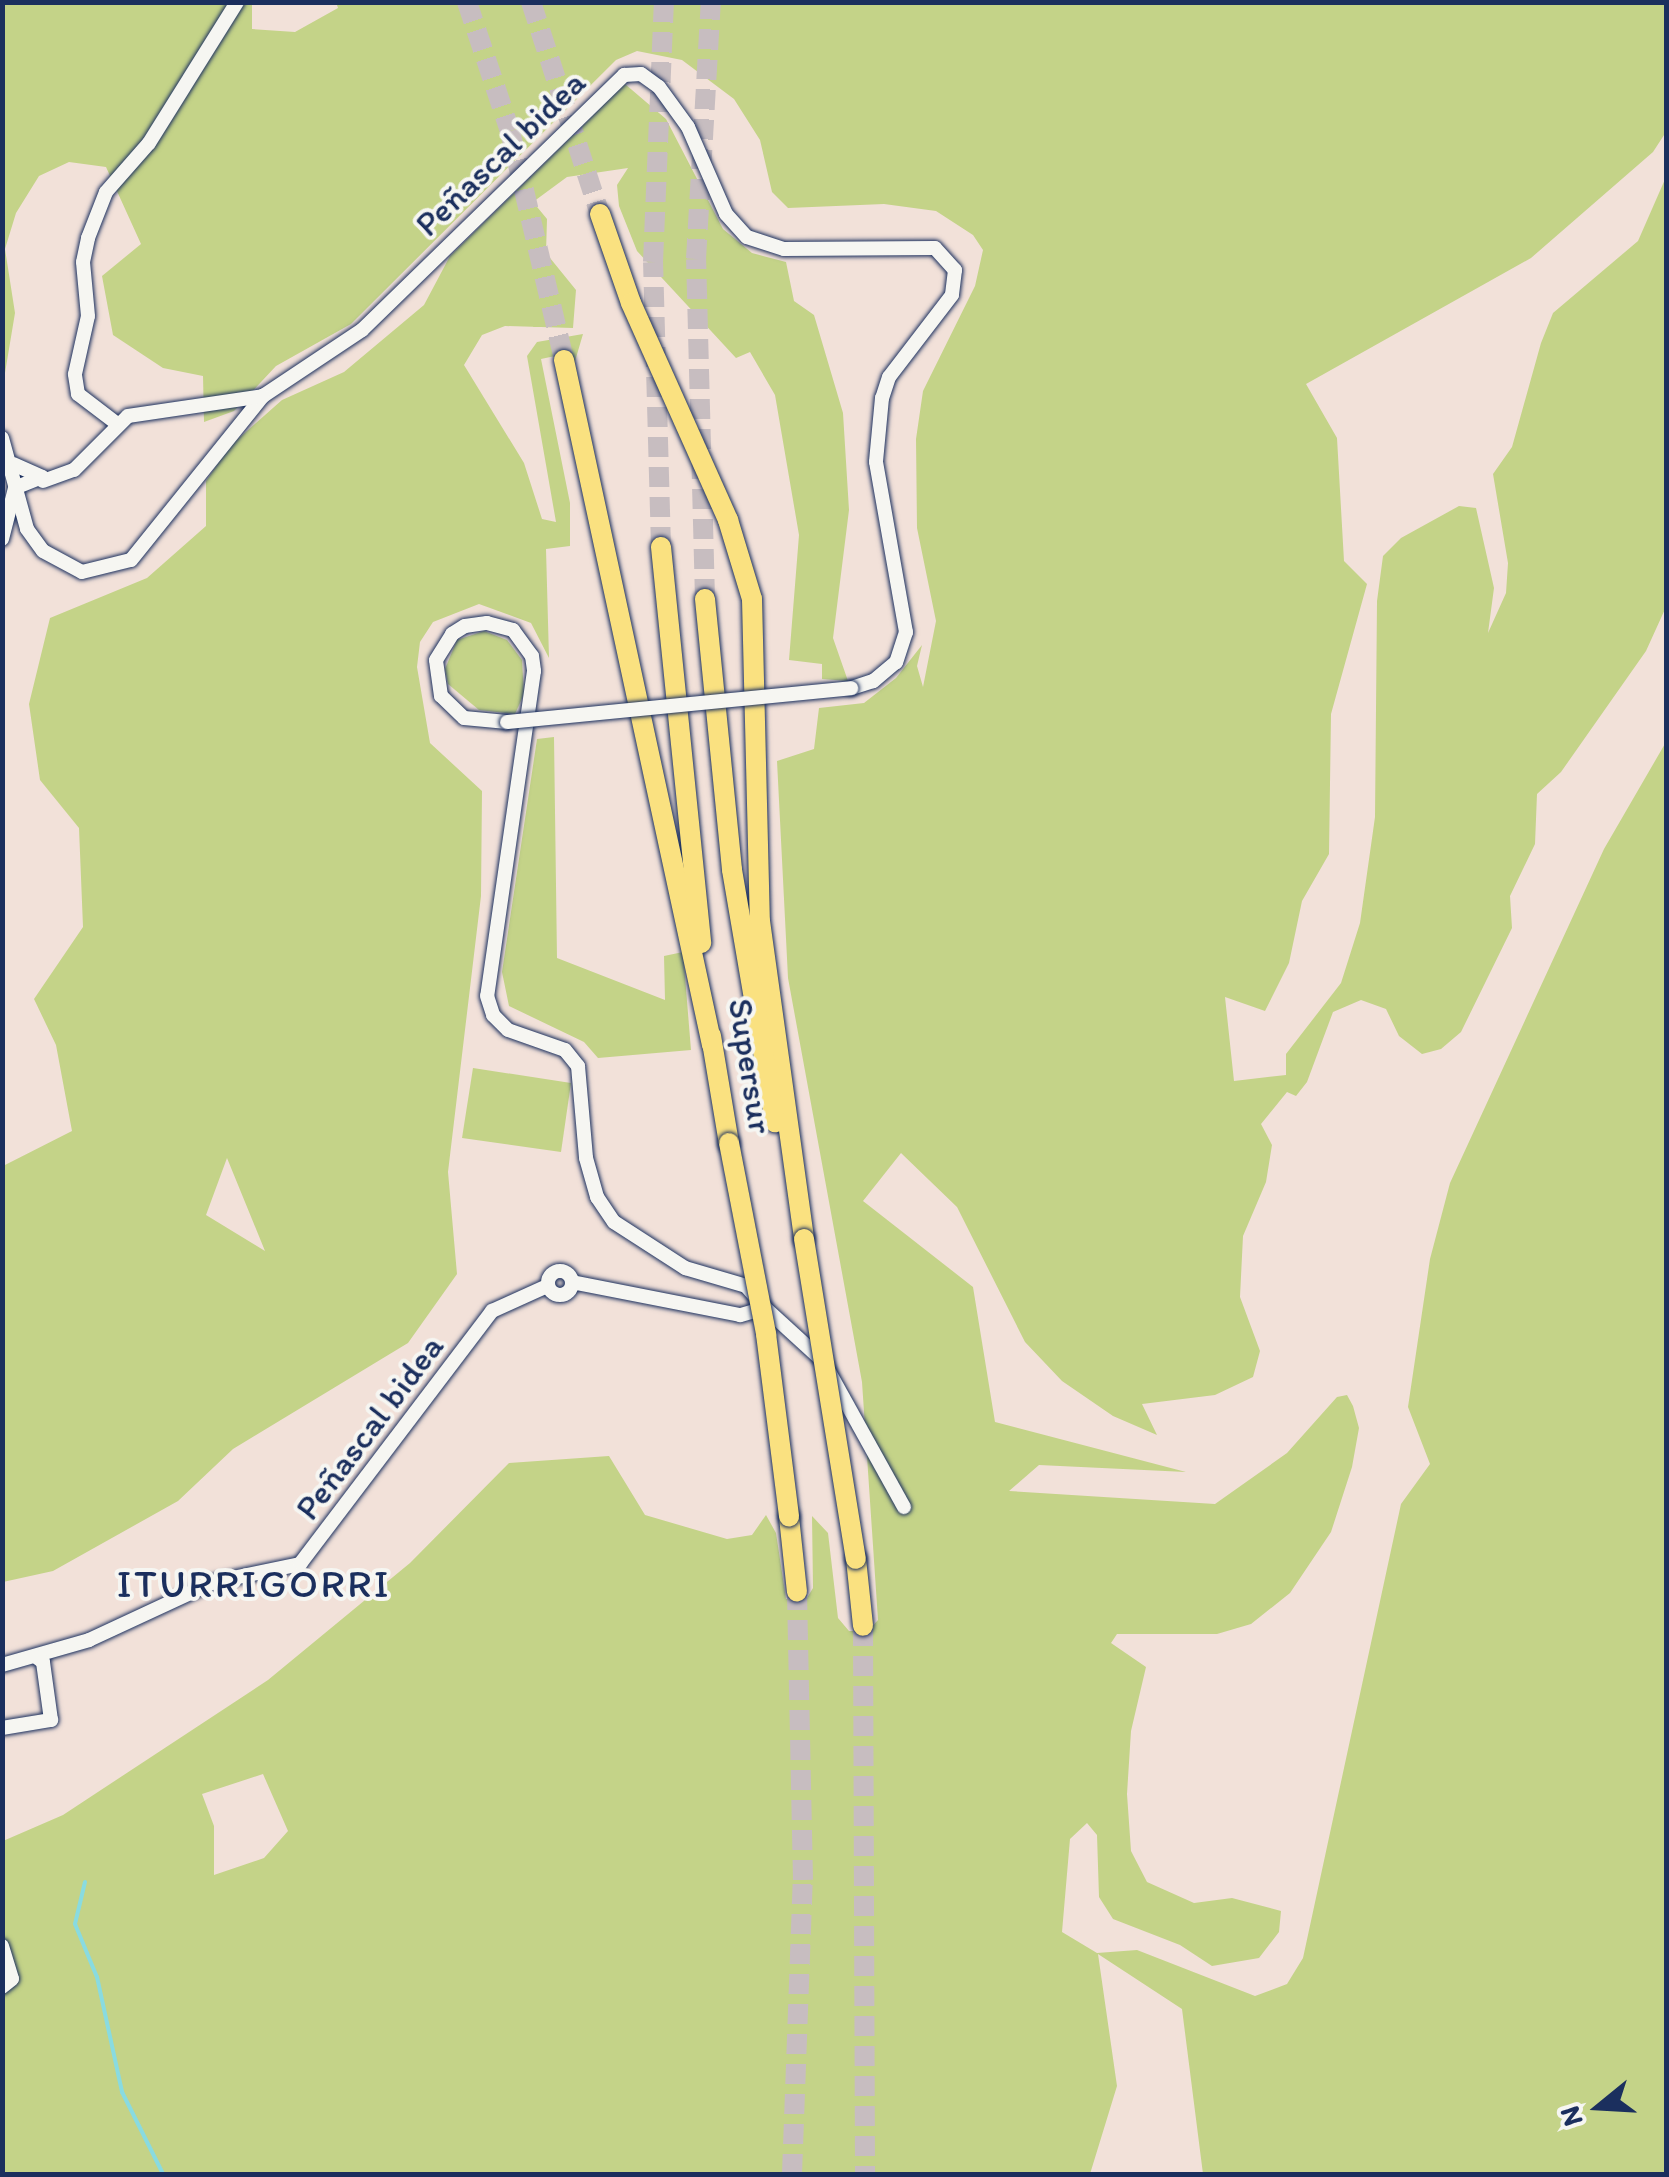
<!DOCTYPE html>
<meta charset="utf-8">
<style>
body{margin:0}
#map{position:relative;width:1669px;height:2177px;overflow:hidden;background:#f2e1d9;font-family:Itim,sans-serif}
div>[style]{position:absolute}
.green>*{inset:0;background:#c4d388}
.stream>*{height:4px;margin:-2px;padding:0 2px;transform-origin:2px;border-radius:2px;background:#89dbe0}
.highway-tunnel>*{height:20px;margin-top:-10px;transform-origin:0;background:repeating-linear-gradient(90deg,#c7bdc0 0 20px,transparent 0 30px)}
.roads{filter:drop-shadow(0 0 2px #1b2f5e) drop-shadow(0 0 2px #1b2f5e)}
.minor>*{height:14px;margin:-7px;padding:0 7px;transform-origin:7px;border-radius:7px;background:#f6f6f2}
.minor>.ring{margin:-7px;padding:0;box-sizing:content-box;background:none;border:14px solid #f6f6f2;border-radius:50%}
.highway>*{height:20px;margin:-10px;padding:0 10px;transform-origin:10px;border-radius:10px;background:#fae180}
.bridges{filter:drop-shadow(0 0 2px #1b2f5e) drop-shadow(0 0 2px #1b2f5e)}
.minor-bridge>*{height:14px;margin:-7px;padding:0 7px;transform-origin:7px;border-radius:7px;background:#f6f6f2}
.highway-bridge>*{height:20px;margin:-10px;padding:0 10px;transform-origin:10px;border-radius:10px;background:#fae180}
span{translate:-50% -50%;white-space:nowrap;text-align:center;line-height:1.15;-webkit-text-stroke:8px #f6f6f2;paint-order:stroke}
.street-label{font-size:35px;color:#1b2f5e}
.quarter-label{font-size:40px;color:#1b2f5e;letter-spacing:2.5px}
.frame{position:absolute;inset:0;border:5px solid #1b2f5e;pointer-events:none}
.north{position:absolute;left:1549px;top:2057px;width:100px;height:100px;-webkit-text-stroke:8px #f6f6f2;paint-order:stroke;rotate:252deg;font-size:28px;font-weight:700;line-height:40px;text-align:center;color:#1b2f5e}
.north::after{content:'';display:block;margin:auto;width:35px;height:45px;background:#1b2f5e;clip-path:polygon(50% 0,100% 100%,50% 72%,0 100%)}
</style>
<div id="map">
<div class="green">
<i style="clip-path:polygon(evenodd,336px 2px,1666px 3px,1666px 132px,1653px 152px,1531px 258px,1306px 384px,1337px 438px,1344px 561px,1367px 584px,1331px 714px,1329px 854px,1302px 901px,1289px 963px,1265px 1011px,1225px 997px,1234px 1081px,1286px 1075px,1286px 1054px,1341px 983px,1360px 923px,1375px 817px,1377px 601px,1383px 556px,1401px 538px,1459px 506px,1476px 508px,1494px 588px,1488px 633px,1506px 593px,1508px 563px,1493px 474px,1512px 447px,1541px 343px,1553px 313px,1638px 241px,1666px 177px,1666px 607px,1646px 651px,1561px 772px,1537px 794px,1535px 844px,1510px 896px,1512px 928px,1461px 1032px,1441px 1049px,1422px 1054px,1399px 1036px,1386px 1009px,1361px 1000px,1333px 1012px,1307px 1082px,1296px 1096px,1287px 1092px,1261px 1124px,1272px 1145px,1266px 1182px,1243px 1236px,1240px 1297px,1260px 1351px,1253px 1377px,1215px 1395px,1142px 1404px,1157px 1435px,1113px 1416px,1062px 1381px,1025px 1342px,957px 1207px,901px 1153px,863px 1201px,973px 1287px,995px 1422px,1186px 1472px,1039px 1465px,1009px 1491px,1215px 1504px,1287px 1453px,1337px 1397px,1347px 1395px,1353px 1406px,1359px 1428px,1352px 1467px,1331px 1532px,1290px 1593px,1251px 1624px,1217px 1634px,1117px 1634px,1111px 1643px,1146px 1667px,1131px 1731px,1127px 1794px,1131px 1851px,1147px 1882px,1194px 1903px,1232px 1898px,1281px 1911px,1279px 1932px,1259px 1958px,1212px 1966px,1180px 1945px,1113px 1919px,1099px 1897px,1097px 1835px,1087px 1823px,1070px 1839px,1062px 1932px,1097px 1953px,1137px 1950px,1255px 1996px,1287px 1984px,1303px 1958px,1401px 1504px,1430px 1464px,1408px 1407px,1430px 1259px,1450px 1183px,1604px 849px,1666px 742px,1666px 2174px,1203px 2174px,1182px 2009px,1098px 1954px,1117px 2086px,1090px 2174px,3px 2174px,3px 1841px,63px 1815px,268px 1680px,410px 1563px,509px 1463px,609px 1456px,645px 1515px,727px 1539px,752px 1535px,766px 1515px,776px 1533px,786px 1599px,807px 1598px,813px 1588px,812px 1516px,828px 1533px,838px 1618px,849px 1631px,868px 1631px,878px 1620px,862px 1382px,788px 978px,777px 761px,814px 749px,819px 708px,864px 703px,896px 678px,922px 645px,917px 666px,923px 687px,936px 621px,917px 528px,916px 439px,923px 391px,975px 286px,983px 250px,973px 235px,936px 211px,884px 204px,788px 208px,772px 192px,760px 140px,734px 99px,682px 60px,637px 51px,616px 60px,351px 324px,276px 366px,234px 411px,204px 422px,203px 376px,163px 368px,113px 335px,102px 276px,141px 244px,106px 167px,69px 162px,39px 176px,16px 213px,5px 249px,15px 313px,3px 385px,2px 3px,252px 3px,252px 29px,295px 32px,338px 8px,336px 2px,263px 1774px,288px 1831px,264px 1858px,214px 1875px,214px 1826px,202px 1794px,263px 1774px)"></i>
<i style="clip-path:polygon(evenodd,625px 84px,666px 119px,723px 229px,752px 253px,786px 262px,794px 301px,814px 315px,843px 413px,849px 510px,833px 638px,848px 681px,822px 679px,822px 664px,789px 660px,799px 535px,775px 395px,750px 352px,736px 358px,637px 251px,619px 206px,617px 185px,628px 168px,567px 177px,533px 202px,547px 219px,546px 253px,576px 290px,573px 328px,505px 326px,482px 335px,464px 365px,524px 463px,542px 519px,556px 522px,527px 356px,537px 342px,583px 334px,573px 368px,569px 353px,541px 359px,570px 503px,570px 546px,546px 549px,549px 658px,531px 623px,479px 604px,433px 622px,420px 642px,417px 667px,430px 743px,482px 791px,481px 896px,448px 1172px,457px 1274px,408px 1343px,233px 1449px,178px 1501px,53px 1571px,3px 1582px,3px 1166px,72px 1131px,56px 1045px,34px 999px,83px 927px,79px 828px,40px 780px,29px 704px,50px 618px,147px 578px,206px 526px,206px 481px,230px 446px,282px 400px,344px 372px,424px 305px,450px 256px,625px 84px,227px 1158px,265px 1251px,206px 1215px,227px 1158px)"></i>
<i style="clip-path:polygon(484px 631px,507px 640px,522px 660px,524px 694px,515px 714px,479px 710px,448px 684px,445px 669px,457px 640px)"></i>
<i style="clip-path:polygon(554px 737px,557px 958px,665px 1000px,664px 956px,683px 952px,691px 1050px,598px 1058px,584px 1042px,509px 1006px,502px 972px,537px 739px)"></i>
<i style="clip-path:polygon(473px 1068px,571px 1083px,561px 1152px,462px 1138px)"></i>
</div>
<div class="stream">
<i style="left:85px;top:1882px;width:43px;rotate:103.4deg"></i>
<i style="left:75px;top:1924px;width:57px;rotate:67.5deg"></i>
<i style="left:97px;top:1977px;width:118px;rotate:77.7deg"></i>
<i style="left:122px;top:2092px;width:92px;rotate:63.4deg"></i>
</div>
<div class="highway-tunnel">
<i style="left:467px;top:2px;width:136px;rotate:71.6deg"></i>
<i style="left:510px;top:131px;width:235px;rotate:76.7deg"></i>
<i style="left:531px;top:2px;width:223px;rotate:72deg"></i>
<i style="left:661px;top:547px;width:285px;rotate:-91.6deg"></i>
<i style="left:653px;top:262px;width:260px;rotate:-87.6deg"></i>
<i style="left:705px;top:599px;width:340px;rotate:-91.5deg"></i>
<i style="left:696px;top:259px;width:257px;rotate:-86.7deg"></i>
<i style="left:863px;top:1626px;width:548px;rotate:89.79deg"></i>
<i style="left:792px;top:2174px;width:294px;rotate:-87.9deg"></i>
<i style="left:803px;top:1880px;width:288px;rotate:-91.2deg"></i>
</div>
<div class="roads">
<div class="minor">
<i style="left:116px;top:423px;width:48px;rotate:-142.7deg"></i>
<i style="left:78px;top:394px;width:20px;rotate:-99deg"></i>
<i style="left:75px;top:374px;width:59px;rotate:-77.4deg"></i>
<i style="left:88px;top:316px;width:54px;rotate:-95.3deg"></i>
<i style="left:83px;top:262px;width:25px;rotate:-78deg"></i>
<i style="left:88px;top:238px;width:49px;rotate:-68.6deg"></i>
<i style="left:106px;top:192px;width:65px;rotate:-48.7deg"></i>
<i style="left:149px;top:143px;width:166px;rotate:-58deg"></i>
<i style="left:2px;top:438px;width:94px;rotate:74.6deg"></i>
<i style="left:27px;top:529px;width:27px;rotate:54deg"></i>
<i style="left:43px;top:551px;width:44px;rotate:28.3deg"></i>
<i style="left:82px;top:572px;width:50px;rotate:-13.8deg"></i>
<i style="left:131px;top:560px;width:211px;rotate:-51.2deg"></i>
<i style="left:263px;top:396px;width:119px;rotate:-33.7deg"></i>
<i style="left:362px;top:330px;width:366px;rotate:-44.2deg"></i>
<i style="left:624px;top:75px;width:17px;rotate:-3deg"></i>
<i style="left:641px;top:74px;width:22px;rotate:36deg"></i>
<i style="left:659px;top:87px;width:49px;rotate:54.1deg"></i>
<i style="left:688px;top:127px;width:95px;rotate:66.4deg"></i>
<i style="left:726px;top:214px;width:31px;rotate:48deg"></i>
<i style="left:747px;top:237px;width:39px;rotate:18deg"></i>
<i style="left:784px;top:249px;width:151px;rotate:-0.4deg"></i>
<i style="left:935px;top:248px;width:30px;rotate:48deg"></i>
<i style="left:955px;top:270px;width:25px;rotate:97deg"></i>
<i style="left:952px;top:295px;width:103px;rotate:127.5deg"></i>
<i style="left:889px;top:377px;width:22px;rotate:108deg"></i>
<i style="left:882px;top:398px;width:64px;rotate:95.4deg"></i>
<i style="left:876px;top:462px;width:173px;rotate:80deg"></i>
<i style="left:906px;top:632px;width:32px;rotate:108deg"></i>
<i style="left:896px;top:662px;width:30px;rotate:140deg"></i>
<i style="left:873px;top:681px;width:23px;rotate:162deg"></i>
<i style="left:13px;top:464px;width:32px;rotate:24deg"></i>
<i style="left:42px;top:477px;width:29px;rotate:158deg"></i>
<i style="left:43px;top:481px;width:33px;rotate:-20deg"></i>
<i style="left:74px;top:470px;width:76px;rotate:-45deg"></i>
<i style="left:128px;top:416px;width:136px;rotate:-8.4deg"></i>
<i style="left:2px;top:539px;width:53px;rotate:-75.7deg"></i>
<i style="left:507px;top:722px;width:43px;rotate:-174.7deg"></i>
<i style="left:464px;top:718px;width:32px;rotate:-136deg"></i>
<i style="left:441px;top:696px;width:36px;rotate:-98deg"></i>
<i style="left:436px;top:660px;width:31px;rotate:-58deg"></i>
<i style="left:452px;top:634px;width:15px;rotate:-32deg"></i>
<i style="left:465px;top:626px;width:22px;rotate:-8deg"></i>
<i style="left:487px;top:623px;width:27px;rotate:15deg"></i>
<i style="left:513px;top:630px;width:32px;rotate:54deg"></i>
<i style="left:532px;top:656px;width:15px;rotate:82deg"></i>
<i style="left:534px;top:671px;width:328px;rotate:98.2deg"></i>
<i style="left:487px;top:996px;width:20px;rotate:72deg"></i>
<i style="left:493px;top:1015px;width:21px;rotate:45deg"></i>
<i style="left:508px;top:1030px;width:60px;rotate:19.3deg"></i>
<i style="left:565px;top:1050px;width:21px;rotate:51deg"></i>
<i style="left:578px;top:1066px;width:92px;rotate:85deg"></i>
<i style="left:586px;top:1158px;width:41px;rotate:74.2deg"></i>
<i style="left:597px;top:1197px;width:30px;rotate:56deg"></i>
<i style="left:614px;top:1222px;width:85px;rotate:32.9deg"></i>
<i style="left:685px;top:1268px;width:64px;rotate:16.4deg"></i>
<i style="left:746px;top:1286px;width:29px;rotate:49deg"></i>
<i style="left:765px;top:1308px;width:26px;rotate:164deg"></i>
<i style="left:740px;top:1315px;width:171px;rotate:-168.9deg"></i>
<i class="ring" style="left:548px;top:1271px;width:10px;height:10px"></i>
<i style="left:765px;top:1308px;width:79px;rotate:42.4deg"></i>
<i style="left:823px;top:1361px;width:167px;rotate:61deg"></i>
<i style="left:2px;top:1665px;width:91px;rotate:-16deg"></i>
<i style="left:89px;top:1640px;width:138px;rotate:-24.9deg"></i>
<i style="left:214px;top:1582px;width:88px;rotate:-11.8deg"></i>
<i style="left:300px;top:1564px;width:318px;rotate:-52.8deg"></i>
<i style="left:492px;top:1311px;width:60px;rotate:-24.4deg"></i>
<i style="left:2px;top:1728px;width:50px;rotate:-9.3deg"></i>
<i style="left:51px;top:1720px;width:59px;rotate:-97.9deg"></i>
<i style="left:43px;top:1662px;width:9px;rotate:-144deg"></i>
<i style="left:2px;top:1946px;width:34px;rotate:73deg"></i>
<i style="left:12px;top:1979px;width:13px;rotate:141deg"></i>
</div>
<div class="highway">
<i style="left:600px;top:214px;width:94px;rotate:70.8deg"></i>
<i style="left:631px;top:303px;width:238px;rotate:65.9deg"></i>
<i style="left:728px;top:520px;width:83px;rotate:73.1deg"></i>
<i style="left:752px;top:599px;width:322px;rotate:88.6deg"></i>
<i style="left:760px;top:921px;width:321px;rotate:82.1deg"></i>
<i style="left:564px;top:360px;width:701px;rotate:77.81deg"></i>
<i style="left:661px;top:547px;width:398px;rotate:84.2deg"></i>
<i style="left:705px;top:599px;width:272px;rotate:84.3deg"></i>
<i style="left:732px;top:870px;width:256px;rotate:80.3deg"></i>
<i style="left:711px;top:1036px;width:109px;rotate:80.5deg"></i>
<i style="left:789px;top:1517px;width:75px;rotate:83.9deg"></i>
<i style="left:856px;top:1559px;width:67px;rotate:84deg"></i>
</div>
</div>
<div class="bridges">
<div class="minor-bridge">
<i style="left:507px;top:722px;width:346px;rotate:-5.6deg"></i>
</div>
<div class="highway-bridge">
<i style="left:729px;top:1143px;width:195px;rotate:79deg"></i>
<i style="left:766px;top:1334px;width:184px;rotate:82.8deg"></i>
<i style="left:804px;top:1239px;width:324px;rotate:80.8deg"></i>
</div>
</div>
<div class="street-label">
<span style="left:500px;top:153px;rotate:-44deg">Peñascal bidea</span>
<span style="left:751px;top:1066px;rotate:81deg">Supersur</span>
<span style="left:369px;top:1427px;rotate:-53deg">Peñascal bidea</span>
</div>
<div class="quarter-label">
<span style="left:254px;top:1583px">ITURRIGORRI</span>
</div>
<div class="frame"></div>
<div class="north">N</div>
</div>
